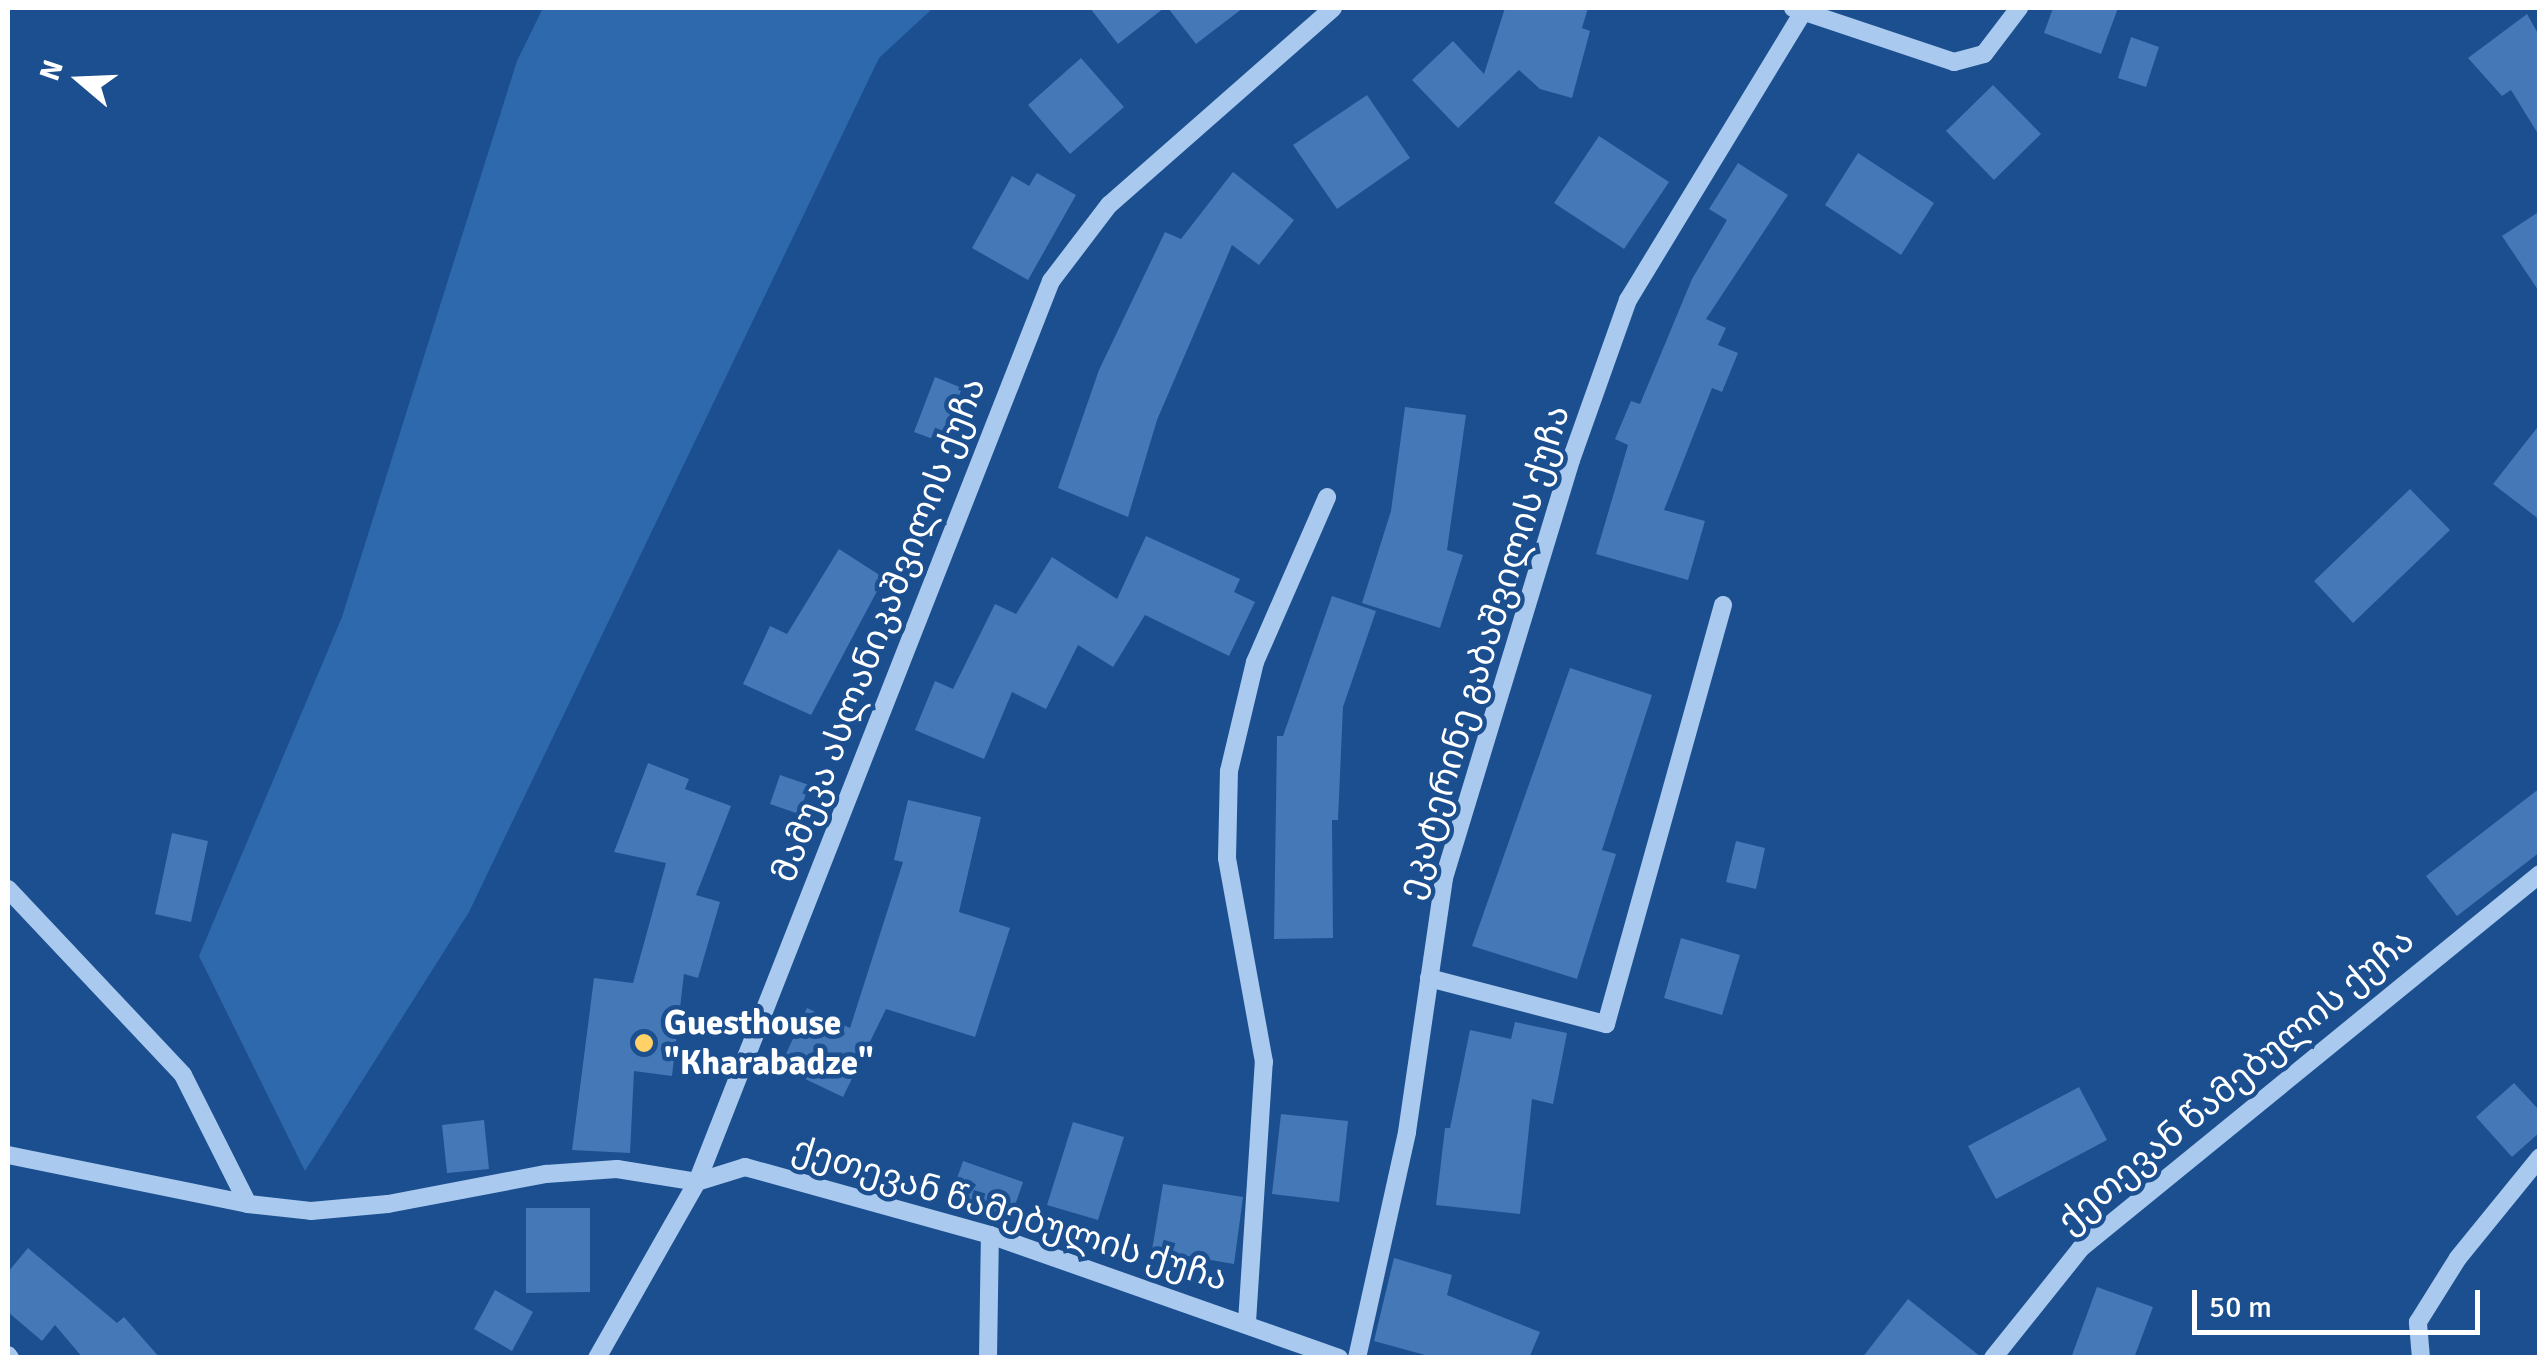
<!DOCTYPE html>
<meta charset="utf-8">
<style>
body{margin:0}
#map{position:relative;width:2547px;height:1365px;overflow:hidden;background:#1b4f8f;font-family:Signika,"Noto Sans Georgian",sans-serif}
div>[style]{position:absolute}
.green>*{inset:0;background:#2e69ad}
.building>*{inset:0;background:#4478b7}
.minor>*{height:18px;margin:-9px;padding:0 9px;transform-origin:9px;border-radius:9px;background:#a9c9ee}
.dots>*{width:28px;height:28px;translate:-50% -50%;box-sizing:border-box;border:5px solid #1b4f8f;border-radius:50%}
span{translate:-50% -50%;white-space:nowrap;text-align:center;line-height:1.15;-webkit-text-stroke:9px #1b4f8f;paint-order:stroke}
.street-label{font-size:35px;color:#fff}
.poi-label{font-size:35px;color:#fff;font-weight:700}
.left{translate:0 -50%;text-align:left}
.frame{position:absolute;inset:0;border:10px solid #fff;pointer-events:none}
.north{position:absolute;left:30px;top:30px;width:100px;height:100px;-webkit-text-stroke:8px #1b4f8f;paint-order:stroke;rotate:289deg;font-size:28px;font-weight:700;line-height:40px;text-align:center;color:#fff}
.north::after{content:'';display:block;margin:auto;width:35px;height:45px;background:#fff;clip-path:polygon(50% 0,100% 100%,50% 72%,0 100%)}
.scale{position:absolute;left:2192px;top:1290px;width:288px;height:45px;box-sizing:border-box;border:5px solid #fff;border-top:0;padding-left:12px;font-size:30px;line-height:35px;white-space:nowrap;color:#fff;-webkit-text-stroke:8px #1b4f8f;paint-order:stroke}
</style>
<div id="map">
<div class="green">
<i style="clip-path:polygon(543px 8px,933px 8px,879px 58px,469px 912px,305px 1171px,199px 956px,342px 617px,517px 61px)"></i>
</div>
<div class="building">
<i style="clip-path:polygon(1090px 8px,1164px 8px,1118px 44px)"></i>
<i style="clip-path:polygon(1168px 8px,1243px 8px,1196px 44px)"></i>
<i style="clip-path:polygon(1505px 8px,1588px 8px,1582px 28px,1590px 31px,1572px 98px,1540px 89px,1519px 70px,1458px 128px,1412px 80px,1453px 41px,1484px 74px)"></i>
<i style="clip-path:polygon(2053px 8px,2118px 8px,2101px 54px,2044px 33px)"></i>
<i style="clip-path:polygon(2527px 14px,2540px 37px,2540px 137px,2511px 90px,2502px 96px,2468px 58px)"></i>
<i style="clip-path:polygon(2131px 37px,2159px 47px,2146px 87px,2118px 78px)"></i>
<i style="clip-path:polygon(1081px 58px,1124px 107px,1070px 154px,1028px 105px)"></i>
<i style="clip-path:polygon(1993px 85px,2041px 134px,1994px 180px,1946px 131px)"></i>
<i style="clip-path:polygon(1367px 95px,1410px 158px,1337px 209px,1293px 145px)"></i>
<i style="clip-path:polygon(1599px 136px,1669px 182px,1624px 249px,1554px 203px)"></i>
<i style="clip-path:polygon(1858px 153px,1934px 203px,1901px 255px,1825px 205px)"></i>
<i style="clip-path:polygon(1738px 163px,1788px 195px,1706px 319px,1726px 328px,1718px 345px,1738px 353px,1722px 392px,1712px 388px,1664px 510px,1705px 521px,1688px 580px,1596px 554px,1628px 445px,1615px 439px,1631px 401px,1640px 404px,1692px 279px,1727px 220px,1709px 209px)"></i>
<i style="clip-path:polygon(1233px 172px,1294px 220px,1259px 265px,1232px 245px,1157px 420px,1128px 517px,1058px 488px,1099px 370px,1165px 232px,1181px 239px)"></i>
<i style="clip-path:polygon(1037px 173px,1076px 195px,1028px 280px,972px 248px,1012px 176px,1029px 186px)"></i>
<i style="clip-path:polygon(2540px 211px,2540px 293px,2502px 236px)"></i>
<i style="clip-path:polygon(935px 377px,962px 388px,941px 442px,914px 432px)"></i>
<i style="clip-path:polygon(1405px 407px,1466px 415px,1447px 550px,1463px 555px,1440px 628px,1362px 603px,1391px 511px)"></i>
<i style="clip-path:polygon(2540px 424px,2540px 520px,2493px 484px)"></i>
<i style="clip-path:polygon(2410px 489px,2450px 530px,2353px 623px,2314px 581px)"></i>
<i style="clip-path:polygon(1146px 536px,1240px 579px,1234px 592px,1255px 602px,1229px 656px,1145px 615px,1113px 667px,1078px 645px,1046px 709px,1012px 692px,984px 759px,915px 730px,935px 681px,953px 689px,995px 604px,1016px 614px,1052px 557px,1117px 599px)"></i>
<i style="clip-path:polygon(839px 549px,884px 578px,811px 715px,743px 684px,770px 626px,787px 634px)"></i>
<i style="clip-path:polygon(1332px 596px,1376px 611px,1343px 707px,1338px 820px,1332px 820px,1333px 938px,1274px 939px,1277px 736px,1283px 736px)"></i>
<i style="clip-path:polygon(1570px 668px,1652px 695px,1602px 850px,1616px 854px,1577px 979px,1472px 946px)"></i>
<i style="clip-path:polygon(648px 763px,689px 779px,685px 789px,731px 806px,696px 895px,720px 902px,698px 978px,684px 974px,672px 1076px,634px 1071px,630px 1153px,572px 1150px,594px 978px,633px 983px,666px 863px,614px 852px)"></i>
<i style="clip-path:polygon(780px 775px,809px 785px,799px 814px,770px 804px)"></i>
<i style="clip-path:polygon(2540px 788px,2540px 852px,2457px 916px,2426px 876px)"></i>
<i style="clip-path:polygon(908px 800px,981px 817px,959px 912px,1010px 928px,975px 1037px,886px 1009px,843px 1097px,780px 1067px,807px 1008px,850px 1028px,903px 862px,894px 860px)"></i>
<i style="clip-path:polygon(172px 833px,208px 841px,191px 922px,155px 914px)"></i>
<i style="clip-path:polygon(1736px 841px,1765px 848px,1756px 889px,1726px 882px)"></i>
<i style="clip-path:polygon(1681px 938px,1740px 955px,1722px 1015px,1664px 998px)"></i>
<i style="clip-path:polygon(1515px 1022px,1567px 1033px,1553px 1104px,1532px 1099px,1520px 1214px,1436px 1205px,1445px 1128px,1450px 1128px,1470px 1030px,1511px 1039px)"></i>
<i style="clip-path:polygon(2514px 1083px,2540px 1111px,2540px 1132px,2512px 1157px,2476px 1117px)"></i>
<i style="clip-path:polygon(2079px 1087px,2107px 1140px,1996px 1199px,1968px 1146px)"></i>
<i style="clip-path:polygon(1281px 1114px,1348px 1121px,1339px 1202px,1272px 1194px)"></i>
<i style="clip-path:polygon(484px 1120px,489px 1169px,447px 1173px,442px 1125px)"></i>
<i style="clip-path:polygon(1073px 1122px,1124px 1137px,1098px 1220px,1047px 1205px)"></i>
<i style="clip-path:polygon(963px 1161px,1023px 1182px,1011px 1217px,951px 1196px)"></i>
<i style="clip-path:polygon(1163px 1184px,1243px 1197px,1234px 1264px,1152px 1250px)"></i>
<i style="clip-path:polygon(526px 1208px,590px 1208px,590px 1292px,526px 1293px)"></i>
<i style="clip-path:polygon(28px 1248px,117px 1323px,124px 1317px,160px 1358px,83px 1358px,55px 1325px,42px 1341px,8px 1312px,8px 1272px)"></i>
<i style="clip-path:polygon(1394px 1258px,1452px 1275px,1447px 1295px,1540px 1332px,1529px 1358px,1436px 1358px,1374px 1341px)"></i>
<i style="clip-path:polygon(2097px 1287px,2153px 1307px,2134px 1358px,2071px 1358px)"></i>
<i style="clip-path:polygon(495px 1290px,533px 1312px,512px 1351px,474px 1329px)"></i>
<i style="clip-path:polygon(1908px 1299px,1981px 1357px,1981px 1358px,1862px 1358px)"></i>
</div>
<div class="minor">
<i style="left:1793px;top:8px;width:170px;rotate:18.5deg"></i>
<i style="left:1954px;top:62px;width:31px;rotate:-15deg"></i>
<i style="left:1984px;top:54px;width:58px;rotate:-52.7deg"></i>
<i style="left:8px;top:889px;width:255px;rotate:46.7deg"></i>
<i style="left:183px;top:1075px;width:144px;rotate:63.3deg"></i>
<i style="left:1429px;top:978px;width:183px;rotate:14.6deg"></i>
<i style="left:1606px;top:1024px;width:435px;rotate:-74.4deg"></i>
<i style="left:8px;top:1155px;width:245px;rotate:11.5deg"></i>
<i style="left:248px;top:1204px;width:63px;rotate:6.3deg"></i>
<i style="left:311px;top:1211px;width:77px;rotate:-5.2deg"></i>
<i style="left:388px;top:1204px;width:161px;rotate:-10.8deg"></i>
<i style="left:546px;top:1174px;width:71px;rotate:-4deg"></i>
<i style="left:617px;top:1169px;width:81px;rotate:9.2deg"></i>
<i style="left:697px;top:1182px;width:50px;rotate:-17.4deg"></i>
<i style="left:745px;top:1167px;width:254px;rotate:15.5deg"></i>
<i style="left:990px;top:1235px;width:370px;rotate:19.4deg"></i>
<i style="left:1247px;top:1322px;width:261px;rotate:-86.3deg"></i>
<i style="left:1264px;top:1062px;width:207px;rotate:-100.3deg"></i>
<i style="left:1227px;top:858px;width:87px;rotate:-88.7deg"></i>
<i style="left:1229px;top:771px;width:112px;rotate:-76.6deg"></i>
<i style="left:1255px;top:662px;width:180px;rotate:-66.4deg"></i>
<i style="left:8px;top:1355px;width:4px;rotate:56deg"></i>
<i style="left:597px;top:1358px;width:202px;rotate:-60.4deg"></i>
<i style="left:697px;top:1182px;width:968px;rotate:-68.55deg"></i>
<i style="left:1051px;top:281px;width:96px;rotate:-52.7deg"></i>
<i style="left:1109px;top:205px;width:298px;rotate:-41.3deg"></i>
<i style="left:988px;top:1358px;width:123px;rotate:-89.1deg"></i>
<i style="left:1357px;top:1358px;width:231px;rotate:-77.5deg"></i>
<i style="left:1407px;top:1132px;width:257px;rotate:-81.7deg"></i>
<i style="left:1444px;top:878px;width:437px;rotate:-73.1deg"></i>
<i style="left:1571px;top:460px;width:170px;rotate:-70.4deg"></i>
<i style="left:1628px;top:300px;width:337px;rotate:-58.7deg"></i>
<i style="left:1993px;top:1358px;width:141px;rotate:-51.3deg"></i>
<i style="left:2081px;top:1248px;width:592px;rotate:-39.17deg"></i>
<i style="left:2421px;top:1358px;width:36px;rotate:-95deg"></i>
<i style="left:2418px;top:1322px;width:75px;rotate:-58deg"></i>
<i style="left:2458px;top:1258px;width:130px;rotate:-50.9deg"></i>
</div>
<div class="dots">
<i style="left:644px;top:1043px;background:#ffd166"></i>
</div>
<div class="street-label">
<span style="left:879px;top:630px;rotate:-69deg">მამუკა ასლანიკაშვილის ქუჩა</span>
<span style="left:1484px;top:652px;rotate:-73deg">ეკატერინე გაბაშვილის ქუჩა</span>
<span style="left:2236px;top:1081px;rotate:-40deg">ქეთევან წამებულის ქუჩა</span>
<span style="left:1010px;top:1214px;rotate:17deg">ქეთევან წამებულის ქუჩა</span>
</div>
<div class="poi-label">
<span class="left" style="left:664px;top:1043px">Guesthouse<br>"Kharabadze"</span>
</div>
<div class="frame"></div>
<div class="north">N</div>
<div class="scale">50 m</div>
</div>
